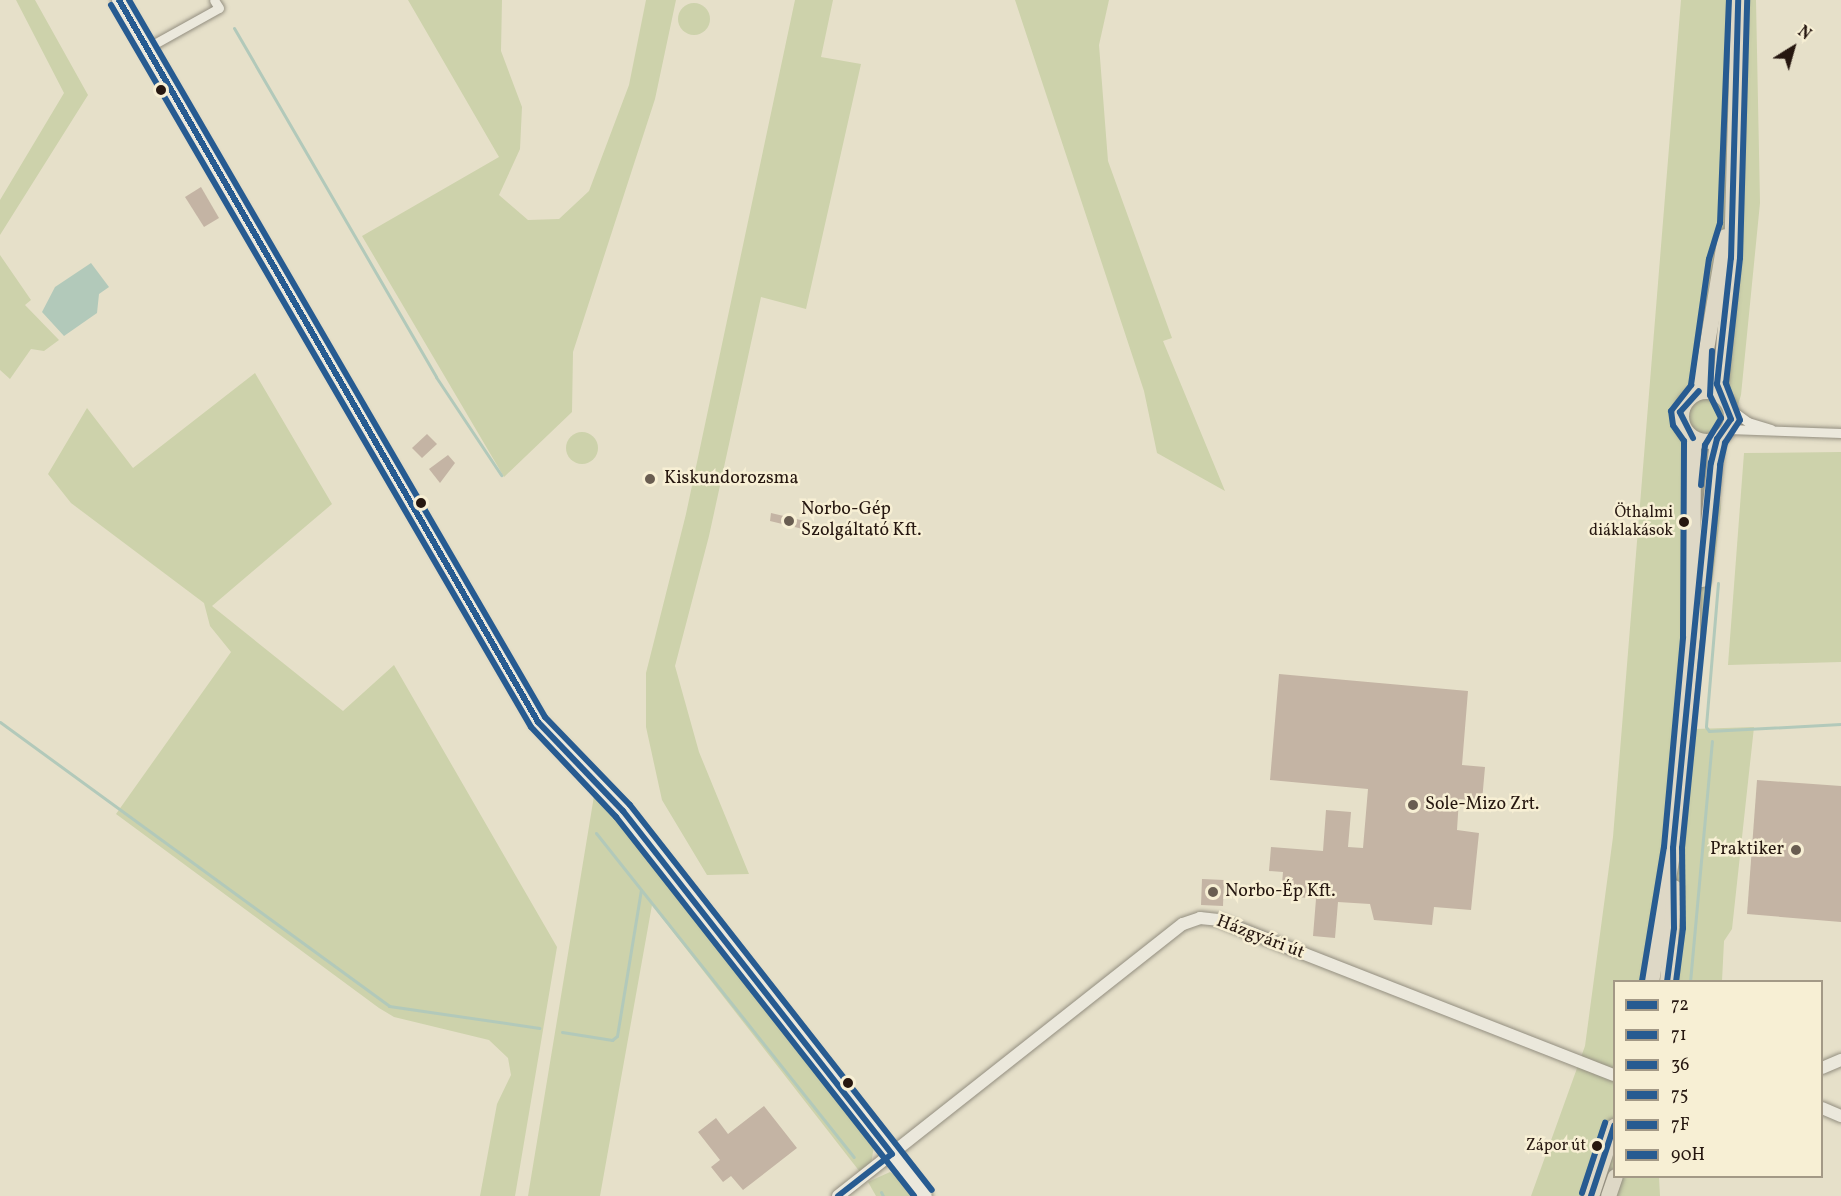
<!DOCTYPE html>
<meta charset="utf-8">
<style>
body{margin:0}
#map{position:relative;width:1841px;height:1196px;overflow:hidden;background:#e6e0c9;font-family:Vollkorn,serif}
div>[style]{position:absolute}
.green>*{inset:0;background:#cdd2ab}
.round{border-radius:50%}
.water>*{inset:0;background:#b2c9ba}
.stream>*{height:3px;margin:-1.5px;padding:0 1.5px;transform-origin:1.5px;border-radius:1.5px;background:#b2c9ba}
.building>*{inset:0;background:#c4b4a4}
.roads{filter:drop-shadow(0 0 2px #938e80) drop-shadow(0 0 2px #938e80)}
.minor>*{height:9px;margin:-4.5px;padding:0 4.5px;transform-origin:4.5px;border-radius:4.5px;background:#ebe8dc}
.tertiary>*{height:12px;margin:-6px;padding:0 6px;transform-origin:6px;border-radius:6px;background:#ebe8dc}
.secondary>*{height:14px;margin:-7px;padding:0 7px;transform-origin:7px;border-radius:7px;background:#ebe8dc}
.primary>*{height:15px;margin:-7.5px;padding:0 7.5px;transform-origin:7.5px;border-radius:7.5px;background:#ded8c6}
.primary>.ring{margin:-7.5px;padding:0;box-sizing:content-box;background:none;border:15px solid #ded8c6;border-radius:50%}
.bus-1>*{height:6px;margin:-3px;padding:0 3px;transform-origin:3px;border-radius:3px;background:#275b91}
.bus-2>*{height:6px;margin:-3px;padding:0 3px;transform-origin:3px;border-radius:3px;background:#275b91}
.bus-3>*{height:6px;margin:-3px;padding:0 3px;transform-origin:3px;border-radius:3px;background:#275b91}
.bus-4>*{height:6px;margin:-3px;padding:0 3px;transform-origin:3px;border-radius:3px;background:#275b91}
.bus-5>*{height:6px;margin:-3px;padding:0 3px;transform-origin:3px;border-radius:3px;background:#275b91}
.bus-6>*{height:6px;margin:-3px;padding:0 3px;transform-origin:3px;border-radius:3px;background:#275b91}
.dots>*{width:16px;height:16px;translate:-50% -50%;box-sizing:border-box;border:3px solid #f7efd4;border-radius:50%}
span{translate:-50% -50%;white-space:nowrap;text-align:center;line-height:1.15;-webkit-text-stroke:5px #f7efd4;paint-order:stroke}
.bus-label{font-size:16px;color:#261710}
.right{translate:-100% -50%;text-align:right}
.poi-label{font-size:18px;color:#261710}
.left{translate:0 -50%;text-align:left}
.street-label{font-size:18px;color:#261710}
.legend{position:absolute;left:1613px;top:980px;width:210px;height:198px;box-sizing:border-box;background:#f7efd4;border:2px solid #a39986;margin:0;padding:8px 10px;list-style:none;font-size:18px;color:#261710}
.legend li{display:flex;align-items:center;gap:12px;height:30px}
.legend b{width:30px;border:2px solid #a39986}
.north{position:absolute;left:1763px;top:18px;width:60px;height:60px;-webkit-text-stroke:4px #f7efd4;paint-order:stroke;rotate:37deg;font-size:16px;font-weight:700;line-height:24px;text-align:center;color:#261710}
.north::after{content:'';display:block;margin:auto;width:21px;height:27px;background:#261710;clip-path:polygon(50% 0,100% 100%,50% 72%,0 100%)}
</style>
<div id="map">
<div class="green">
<i style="clip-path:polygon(16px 0,35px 0,88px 95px,0 235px,0 200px,64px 93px)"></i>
<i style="clip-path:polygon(408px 0,502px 0,501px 51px,522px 107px,520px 149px,499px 195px,528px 220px,559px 219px,589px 191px,629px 85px,646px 0,676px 0,655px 99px,573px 352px,572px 412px,504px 477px,362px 236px,499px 157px)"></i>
<i style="clip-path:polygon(795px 0,833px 0,821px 57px,861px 64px,806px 309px,761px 297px,709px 536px,675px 666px,699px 752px,749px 874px,707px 875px,662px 800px,646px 727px,646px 673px,686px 514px)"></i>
<i style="clip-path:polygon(1015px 0,1109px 0,1099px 45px,1108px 161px,1172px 338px,1163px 341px,1225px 491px,1157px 453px,1144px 391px)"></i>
<i style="clip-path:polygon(1681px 0,1756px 0,1760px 203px,1741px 395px,1717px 474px,1721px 508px,1695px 729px,1754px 727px,1732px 929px,1724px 941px,1722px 981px,1614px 982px,1614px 1176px,1659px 1177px,1660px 1196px,1531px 1196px,1585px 1046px,1613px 837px)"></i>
<i class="round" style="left:678px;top:3px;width:32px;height:32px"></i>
<i style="clip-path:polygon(0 255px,31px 300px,25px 305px,59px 340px,44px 351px,31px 349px,10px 379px,0 370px)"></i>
<i style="clip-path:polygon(255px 373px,332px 504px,212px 606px,343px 711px,394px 665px,557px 947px,515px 1196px,480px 1196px,497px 1104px,511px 1075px,508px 1058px,489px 1040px,394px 1017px,379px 1008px,116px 814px,231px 652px,210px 626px,204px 603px,71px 503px,48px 474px,87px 408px,133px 468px)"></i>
<i class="round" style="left:566px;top:432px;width:32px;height:32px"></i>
<i style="clip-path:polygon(1841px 452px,1841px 662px,1728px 665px,1744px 453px)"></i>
<i style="clip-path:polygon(594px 796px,642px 849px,874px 1146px,871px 1164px,860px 1172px,652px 905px,600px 1196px,528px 1196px)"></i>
<i style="clip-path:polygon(890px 1172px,898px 1177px,912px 1196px,876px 1196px,868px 1182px)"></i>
</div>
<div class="water">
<i style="clip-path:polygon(91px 263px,109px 287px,99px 294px,97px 313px,64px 336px,42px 312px,55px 287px)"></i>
</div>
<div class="stream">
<i style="left:234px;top:28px;width:403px;rotate:59.9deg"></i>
<i style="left:436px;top:377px;width:118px;rotate:56.4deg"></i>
<i style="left:1718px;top:583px;width:144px;rotate:94.8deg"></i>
<i style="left:1706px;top:727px;width:5px;rotate:53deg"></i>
<i style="left:1709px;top:731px;width:132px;rotate:-3deg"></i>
<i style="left:0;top:722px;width:482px;rotate:36.1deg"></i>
<i style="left:389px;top:1006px;width:152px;rotate:8.3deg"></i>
<i style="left:596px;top:833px;width:414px;rotate:51.5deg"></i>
<i style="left:1690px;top:982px;width:242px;rotate:-84.8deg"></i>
<i style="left:562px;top:1032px;width:51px;rotate:9.1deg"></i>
<i style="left:612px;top:1040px;width:6px;rotate:-39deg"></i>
<i style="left:617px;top:1036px;width:148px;rotate:-80.7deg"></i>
<i style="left:881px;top:1192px;width:4px;rotate:63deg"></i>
</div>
<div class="building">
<i style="clip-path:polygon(201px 187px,219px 218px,204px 227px,185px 197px)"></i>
<i style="clip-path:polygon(427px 434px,437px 444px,422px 458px,412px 448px)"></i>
<i style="clip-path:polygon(448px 455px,455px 463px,440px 483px,429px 469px)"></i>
<i style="clip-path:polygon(771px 513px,809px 522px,807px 530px,770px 521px)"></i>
<i style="clip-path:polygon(1279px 674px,1468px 691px,1462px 765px,1485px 767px,1482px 801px,1459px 799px,1457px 830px,1479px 833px,1471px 910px,1434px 907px,1432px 925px,1374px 920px,1370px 904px,1338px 902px,1335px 938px,1313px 936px,1316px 899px,1281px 895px,1283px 872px,1269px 871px,1271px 847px,1323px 851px,1326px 810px,1351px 812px,1348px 847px,1363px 848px,1368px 789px,1270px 780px)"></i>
<i style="clip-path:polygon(1757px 780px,1841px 786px,1841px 922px,1747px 914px)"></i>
<i style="clip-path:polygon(1202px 879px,1224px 880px,1223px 906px,1201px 905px)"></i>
<i style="clip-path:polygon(764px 1106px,797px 1148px,743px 1190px,731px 1176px,723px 1182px,711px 1167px,720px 1160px,698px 1132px,716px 1118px,728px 1134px)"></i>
</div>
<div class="roads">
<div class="minor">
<i style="left:147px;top:48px;width:82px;rotate:-29.1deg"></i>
<i style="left:219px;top:8px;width:9px;rotate:-122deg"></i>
<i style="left:1730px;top:409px;width:22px;rotate:36deg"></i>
<i style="left:1748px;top:422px;width:24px;rotate:17deg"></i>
<i style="left:1728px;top:429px;width:113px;rotate:2deg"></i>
</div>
<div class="tertiary">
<i style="left:1822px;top:1068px;width:21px;rotate:-23deg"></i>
<i style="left:1822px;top:1108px;width:21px;rotate:23deg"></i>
<i style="left:838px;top:1196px;width:439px;rotate:-38.3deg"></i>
<i style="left:1183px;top:924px;width:18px;rotate:-19deg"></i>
<i style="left:1200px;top:918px;width:18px;rotate:6deg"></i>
<i style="left:1218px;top:920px;width:425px;rotate:21.4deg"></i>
</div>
<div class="secondary">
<i style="left:119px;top:0;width:835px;rotate:59.87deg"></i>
<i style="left:538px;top:722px;width:123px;rotate:46.3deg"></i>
<i style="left:623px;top:811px;width:489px;rotate:51.9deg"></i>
</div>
<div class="primary">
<i class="ring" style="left:1681px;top:391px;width:35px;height:35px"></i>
<i style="left:1699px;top:391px;width:157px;rotate:-80.5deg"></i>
<i style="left:1719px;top:394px;width:137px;rotate:-85deg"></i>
<i style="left:1731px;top:258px;width:258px;rotate:-88.4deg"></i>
<i style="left:1702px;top:579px;width:141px;rotate:-83.9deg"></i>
<i style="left:1651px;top:982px;width:136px;rotate:-80.7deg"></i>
<i style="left:1673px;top:848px;width:212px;rotate:-84.9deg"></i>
<i style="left:1692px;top:637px;width:199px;rotate:-89.7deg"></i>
<i style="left:1667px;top:982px;width:95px;rotate:-85.8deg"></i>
<i style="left:1591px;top:1196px;width:74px;rotate:-71.8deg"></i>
<i style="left:1608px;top:1196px;width:21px;rotate:-71deg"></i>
</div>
</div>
<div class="bus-1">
<i style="left:1693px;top:438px;width:29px;rotate:-117deg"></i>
<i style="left:1680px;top:412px;width:28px;rotate:-48deg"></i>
<i style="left:1667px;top:982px;width:54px;rotate:-82.6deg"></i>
<i style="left:1674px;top:928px;width:80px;rotate:-90.7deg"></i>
<i style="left:1673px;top:848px;width:387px;rotate:-84.4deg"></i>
<i style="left:1711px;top:463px;width:25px;rotate:-76deg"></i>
<i style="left:1717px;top:439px;width:24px;rotate:-55deg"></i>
<i style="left:1731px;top:419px;width:38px;rotate:-112deg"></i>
<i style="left:1717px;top:384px;width:127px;rotate:-83.7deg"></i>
<i style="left:1731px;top:258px;width:258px;rotate:-88.4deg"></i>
<i style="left:1591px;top:1196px;width:74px;rotate:-71.8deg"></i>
</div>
<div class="bus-2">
<i style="left:1676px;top:982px;width:54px;rotate:-82.6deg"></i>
<i style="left:1683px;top:928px;width:80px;rotate:-90.7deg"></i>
<i style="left:1682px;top:848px;width:385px;rotate:-84.3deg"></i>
<i style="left:1720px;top:465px;width:23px;rotate:-77deg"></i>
<i style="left:1725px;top:443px;width:27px;rotate:-57deg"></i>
<i style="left:1740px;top:420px;width:40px;rotate:-111deg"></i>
<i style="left:1726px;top:383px;width:126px;rotate:-83.6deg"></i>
<i style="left:1740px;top:258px;width:258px;rotate:-88.4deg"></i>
</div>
<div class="bus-3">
<i style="left:119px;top:0;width:835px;rotate:59.87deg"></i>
<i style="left:538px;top:722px;width:123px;rotate:46.3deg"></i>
<i style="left:623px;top:811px;width:436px;rotate:51.9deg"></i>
<i style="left:838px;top:1196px;width:68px;rotate:-37.9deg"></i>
</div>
<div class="bus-4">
<i style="left:111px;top:5px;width:835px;rotate:59.81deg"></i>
<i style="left:531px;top:727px;width:124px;rotate:46.6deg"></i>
<i style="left:616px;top:817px;width:482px;rotate:51.8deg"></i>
</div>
<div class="bus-5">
<i style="left:129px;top:0;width:829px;rotate:59.88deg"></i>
<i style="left:545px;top:717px;width:122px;rotate:46deg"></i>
<i style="left:630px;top:805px;width:489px;rotate:51.9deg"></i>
</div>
<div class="bus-6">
<i style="left:1701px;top:485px;width:40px;rotate:-84.3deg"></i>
<i style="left:1705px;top:445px;width:31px;rotate:-59deg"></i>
<i style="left:1721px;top:418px;width:25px;rotate:-116deg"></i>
<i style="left:1710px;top:395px;width:44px;rotate:-87.4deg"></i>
<i style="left:1642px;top:981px;width:136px;rotate:-80.7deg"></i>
<i style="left:1664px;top:847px;width:211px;rotate:-84.8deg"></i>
<i style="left:1683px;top:637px;width:196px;rotate:-89.7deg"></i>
<i style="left:1684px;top:441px;width:19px;rotate:-125deg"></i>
<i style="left:1673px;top:425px;width:14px;rotate:-98deg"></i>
<i style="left:1671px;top:411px;width:33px;rotate:-52deg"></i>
<i style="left:1691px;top:385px;width:127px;rotate:-81.9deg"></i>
<i style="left:1709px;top:259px;width:38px;rotate:-73deg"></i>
<i style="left:1720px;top:223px;width:223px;rotate:-87.7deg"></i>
<i style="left:1582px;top:1193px;width:74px;rotate:-71.8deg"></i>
</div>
<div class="dots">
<i style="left:161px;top:90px;background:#261710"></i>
<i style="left:650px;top:479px;background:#695d51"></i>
<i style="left:421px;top:503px;background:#261710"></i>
<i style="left:789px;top:521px;background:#695d51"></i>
<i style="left:1684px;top:522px;background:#261710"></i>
<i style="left:1413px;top:805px;background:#695d51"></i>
<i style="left:1796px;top:850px;background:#695d51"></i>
<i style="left:1213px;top:892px;background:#695d51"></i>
<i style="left:848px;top:1083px;background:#261710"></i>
<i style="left:1597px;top:1146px;background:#261710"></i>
</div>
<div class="bus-label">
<span class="right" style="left:1673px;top:522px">Öthalmi<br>diáklakások</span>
<span class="right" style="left:1586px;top:1146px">Zápor út</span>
</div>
<div class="poi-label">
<span class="left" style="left:664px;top:479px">Kiskundorozsma</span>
<span class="left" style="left:801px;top:521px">Norbo-Gép<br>Szolgáltató Kft.</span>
<span class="left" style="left:1425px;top:805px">Sole-Mizo Zrt.</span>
<span class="right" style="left:1784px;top:850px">Praktiker</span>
<span class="left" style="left:1225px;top:892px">Norbo-Ép Kft.</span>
</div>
<div class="street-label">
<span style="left:1260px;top:938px;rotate:21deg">Házgyári út</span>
</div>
<ul class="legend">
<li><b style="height:8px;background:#275b91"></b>72</li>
<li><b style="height:8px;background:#275b91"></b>71</li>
<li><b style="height:8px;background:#275b91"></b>36</li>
<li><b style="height:8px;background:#275b91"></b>75</li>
<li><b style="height:8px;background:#275b91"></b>7F</li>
<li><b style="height:8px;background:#275b91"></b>90H</li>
</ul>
<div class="north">N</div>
</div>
